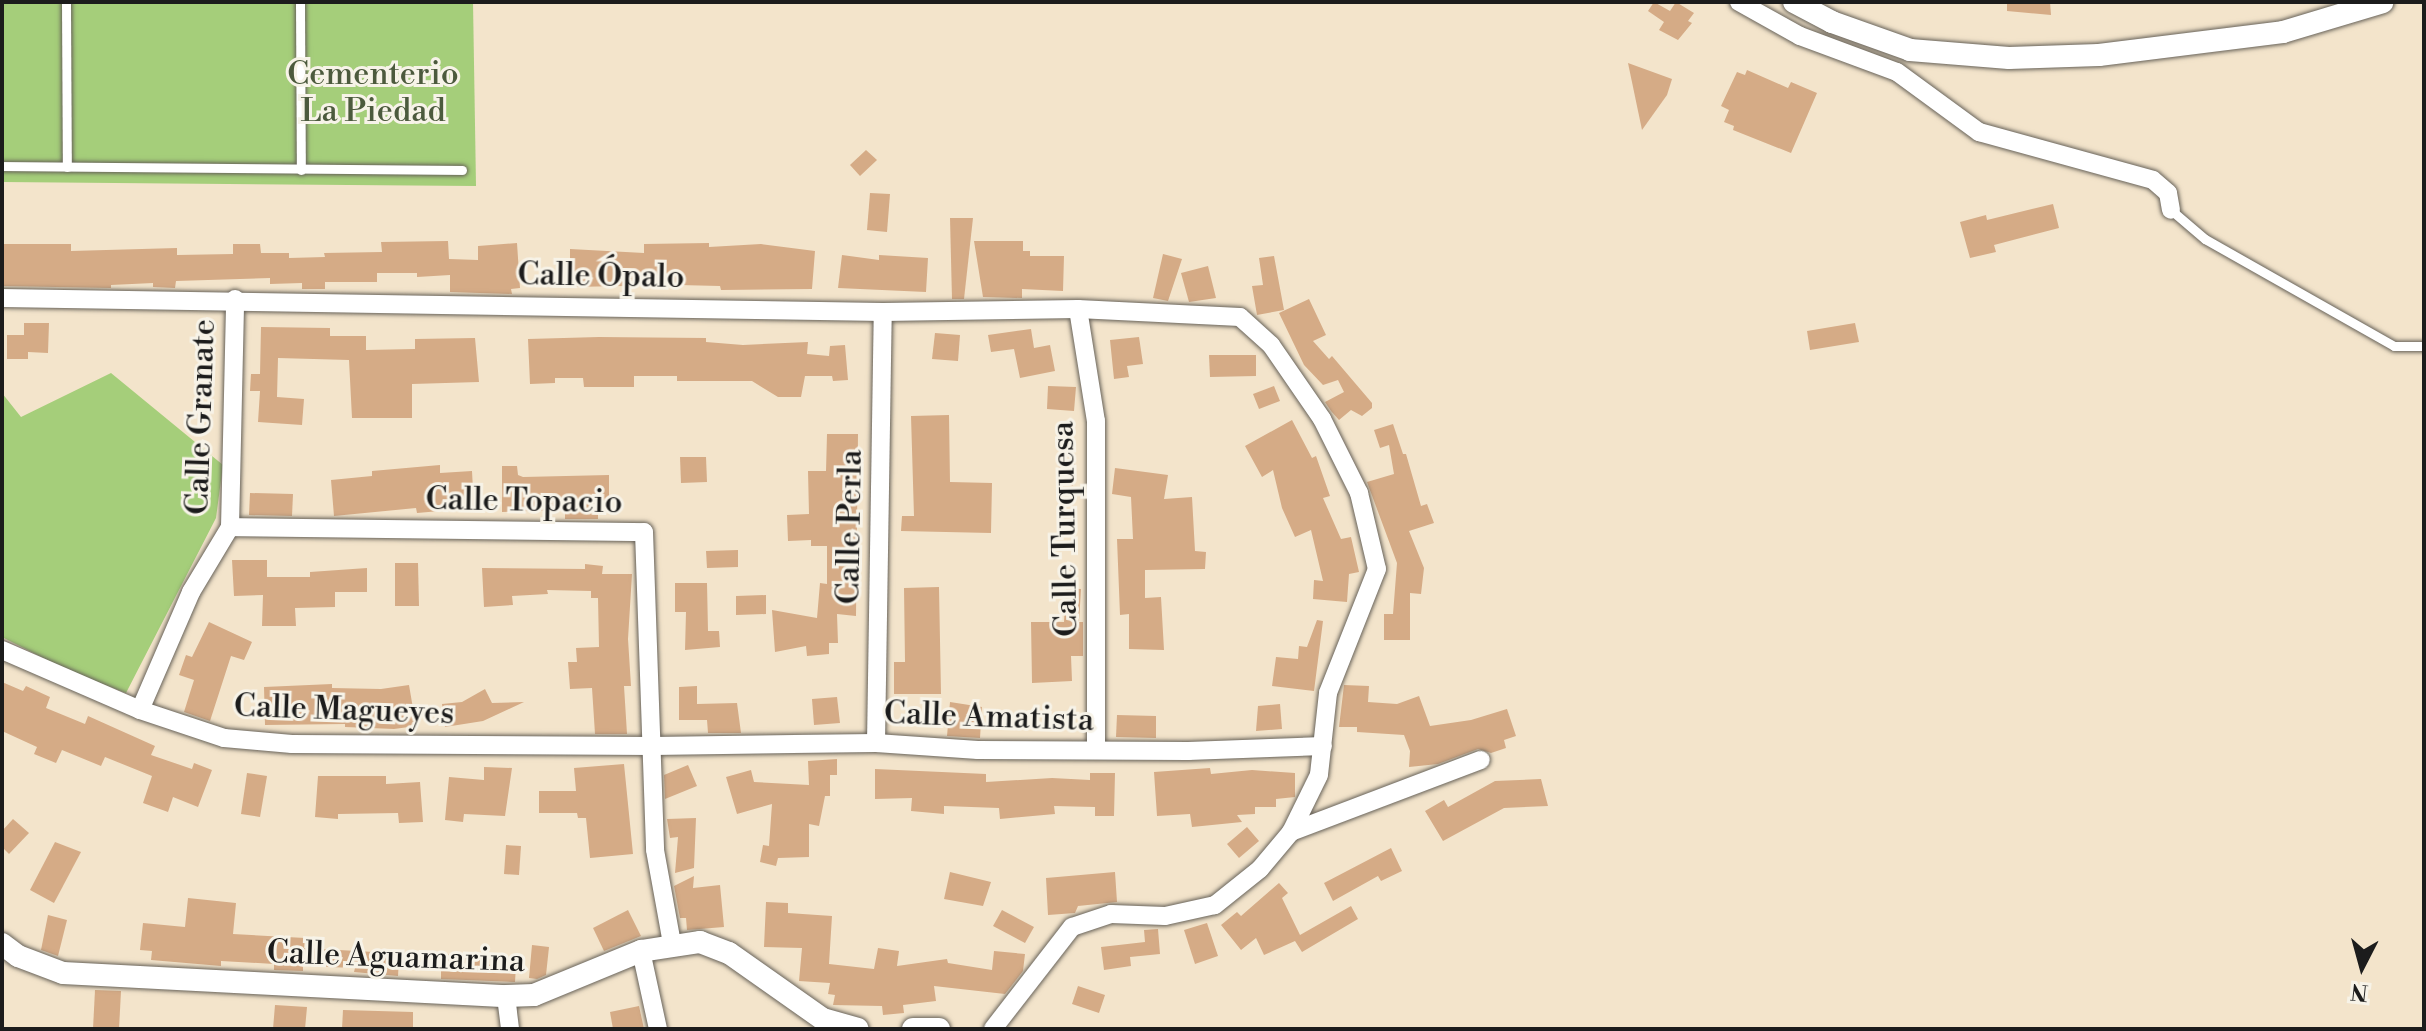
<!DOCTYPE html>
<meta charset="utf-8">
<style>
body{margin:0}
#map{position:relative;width:2426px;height:1031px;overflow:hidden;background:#f3e4cb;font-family:"Libre Bodoni",serif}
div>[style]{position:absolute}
.green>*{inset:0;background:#a5ce7a}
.building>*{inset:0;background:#d5ab86}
.roads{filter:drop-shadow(0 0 2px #676259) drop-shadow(0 0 2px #676259)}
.service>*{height:9px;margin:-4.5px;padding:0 4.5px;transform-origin:4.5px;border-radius:4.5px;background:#fff}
.minor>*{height:18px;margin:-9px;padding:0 9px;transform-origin:9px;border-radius:9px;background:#fff}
.tertiary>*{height:22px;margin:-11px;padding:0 11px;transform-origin:11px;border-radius:11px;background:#fff}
span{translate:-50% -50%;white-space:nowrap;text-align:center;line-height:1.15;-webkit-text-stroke:6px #f7f3e8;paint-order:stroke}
.park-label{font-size:32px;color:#4c5a3d}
.street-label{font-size:32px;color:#1c1c1c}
.frame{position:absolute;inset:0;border:4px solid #1c1c1c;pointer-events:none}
.north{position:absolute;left:2322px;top:927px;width:80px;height:80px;-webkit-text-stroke:6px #f7f3e8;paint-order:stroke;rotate:186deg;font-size:22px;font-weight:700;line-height:32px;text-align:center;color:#1c1c1c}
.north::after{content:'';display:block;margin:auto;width:28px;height:36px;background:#1c1c1c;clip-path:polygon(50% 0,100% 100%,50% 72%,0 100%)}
</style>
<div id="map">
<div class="green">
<i style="clip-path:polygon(2px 2px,473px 2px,476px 186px,2px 182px)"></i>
<i style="clip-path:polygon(111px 373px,223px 465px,216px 518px,126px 693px,69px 671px,2px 637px,2px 393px,21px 417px)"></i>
</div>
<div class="building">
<i style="clip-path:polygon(1654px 2px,1670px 11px,1676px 2px,1694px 13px,1688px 21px,1692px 23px,1678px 40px,1659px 30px,1664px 22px,1648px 11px)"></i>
<i style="clip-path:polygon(2007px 2px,2050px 2px,2051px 15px,2007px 11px)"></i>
<i style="clip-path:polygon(1628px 63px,1672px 79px,1667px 95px,1642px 130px)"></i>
<i style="clip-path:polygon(1747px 70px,1788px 88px,1791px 82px,1817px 93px,1791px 153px,1733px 130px,1734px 126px,1724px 122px,1729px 110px,1721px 106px,1737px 72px,1745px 75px)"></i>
<i style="clip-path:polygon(866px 150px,877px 160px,860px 176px,850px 165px)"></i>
<i style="clip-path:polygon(870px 193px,890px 194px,887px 232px,867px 230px)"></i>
<i style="clip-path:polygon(2053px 204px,2059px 228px,1994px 245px,1996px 252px,1970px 258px,1960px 222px,1986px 215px,1987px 220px)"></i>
<i style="clip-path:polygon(950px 218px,973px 218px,964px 299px,952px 299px)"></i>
<i style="clip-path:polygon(448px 241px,449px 259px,478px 260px,478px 246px,517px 243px,520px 288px,511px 289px,512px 294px,450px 292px,450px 275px,417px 277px,417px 273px,377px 273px,377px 282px,325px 282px,325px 289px,302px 289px,302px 283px,270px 284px,270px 278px,176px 281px,175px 288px,153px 287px,153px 283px,111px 285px,111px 288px,2px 286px,2px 244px,71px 244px,71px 251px,177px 248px,177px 255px,233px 254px,233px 244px,260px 244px,261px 253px,289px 253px,289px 258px,325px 257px,324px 253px,382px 252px,381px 242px)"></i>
<i style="clip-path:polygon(974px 241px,1023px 241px,1023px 251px,1030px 251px,1030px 256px,1064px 256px,1063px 291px,1022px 289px,1022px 298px,983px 297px)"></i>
<i style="clip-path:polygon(709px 243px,709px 247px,761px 244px,815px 251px,812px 289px,721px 290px,720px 286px,679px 285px,570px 287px,570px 249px,644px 253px,644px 244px)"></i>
<i style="clip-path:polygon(1163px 254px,1182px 259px,1168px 301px,1153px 298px)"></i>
<i style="clip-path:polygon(842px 255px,879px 260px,879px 255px,928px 258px,926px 292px,838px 288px)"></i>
<i style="clip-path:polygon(1274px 256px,1284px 310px,1257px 315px,1252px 286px,1263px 285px,1259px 258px)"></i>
<i style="clip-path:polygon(1208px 266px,1216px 298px,1189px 302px,1181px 273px)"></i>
<i style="clip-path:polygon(1309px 299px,1326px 335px,1313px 341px,1329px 359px,1332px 356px,1372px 403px,1372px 408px,1362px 416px,1351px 410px,1339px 420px,1331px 411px,1325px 402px,1344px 392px,1338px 380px,1323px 385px,1304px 365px,1279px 313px)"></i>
<i style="clip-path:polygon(24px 323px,49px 323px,48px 353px,28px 352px,28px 359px,7px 359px,7px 335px,24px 335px)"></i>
<i style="clip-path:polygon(1855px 323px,1859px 342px,1810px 350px,1807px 331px)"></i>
<i style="clip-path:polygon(261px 327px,330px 328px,330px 336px,366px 336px,366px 350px,415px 349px,415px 339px,475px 338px,479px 382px,412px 384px,412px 418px,352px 418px,349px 360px,278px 358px,277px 397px,304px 399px,302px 425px,258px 422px,260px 391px,250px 391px,251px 374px,260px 374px)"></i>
<i style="clip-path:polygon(1031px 329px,1034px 348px,1050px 345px,1055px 371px,1020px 378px,1014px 349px,991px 352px,988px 335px)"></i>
<i style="clip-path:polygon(935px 333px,960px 335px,958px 361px,932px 359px)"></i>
<i style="clip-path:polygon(599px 337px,706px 338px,706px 342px,743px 345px,808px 342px,807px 354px,829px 356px,830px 346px,845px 345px,848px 380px,833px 381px,832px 376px,805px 376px,801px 397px,778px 397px,752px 381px,677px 381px,677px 376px,634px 376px,634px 387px,584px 387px,583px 378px,555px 378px,555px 383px,530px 384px,528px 339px)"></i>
<i style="clip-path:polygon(1139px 337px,1143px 364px,1127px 366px,1129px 377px,1114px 379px,1110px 340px)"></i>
<i style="clip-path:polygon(1209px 355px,1256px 355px,1256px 376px,1210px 377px)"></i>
<i style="clip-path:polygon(1048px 386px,1076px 387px,1074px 411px,1047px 409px)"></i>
<i style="clip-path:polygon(1274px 386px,1280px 401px,1259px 409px,1253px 394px)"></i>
<i style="clip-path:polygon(949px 415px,950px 482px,992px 483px,991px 533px,901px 531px,902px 516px,914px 516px,911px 416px)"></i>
<i style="clip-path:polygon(1292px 420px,1312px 458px,1316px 456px,1330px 496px,1323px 498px,1341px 539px,1351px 537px,1359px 572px,1349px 574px,1347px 602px,1313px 599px,1314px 580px,1323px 581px,1311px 530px,1295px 537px,1282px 508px,1273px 470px,1262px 477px,1245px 446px)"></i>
<i style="clip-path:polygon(1393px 424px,1403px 454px,1406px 454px,1421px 506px,1427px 504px,1434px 523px,1409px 531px,1424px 568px,1421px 594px,1410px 593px,1410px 640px,1384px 640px,1384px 614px,1393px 614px,1397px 563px,1367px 482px,1394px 474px,1389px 445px,1380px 448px,1374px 430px)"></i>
<i style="clip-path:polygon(827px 434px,858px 434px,856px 616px,837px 614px,838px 643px,829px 643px,829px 654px,807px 656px,806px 646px,775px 652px,772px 610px,817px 618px,820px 583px,827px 584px,827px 546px,811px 546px,811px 540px,788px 541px,787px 515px,809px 514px,808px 471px,826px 471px)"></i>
<i style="clip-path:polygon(680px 457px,706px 457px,707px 482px,681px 483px)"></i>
<i style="clip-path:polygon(1059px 461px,1075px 462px,1073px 486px,1058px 485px)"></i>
<i style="clip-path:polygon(440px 465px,440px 473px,472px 471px,474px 508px,417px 513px,416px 508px,334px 516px,331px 480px,372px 476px,372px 471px)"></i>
<i style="clip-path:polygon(502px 466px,517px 466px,518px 475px,523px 477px,609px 475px,609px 503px,598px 503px,598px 519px,565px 519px,565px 510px,502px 512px)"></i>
<i style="clip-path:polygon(1115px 468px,1168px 475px,1164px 499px,1192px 497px,1195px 551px,1206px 552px,1205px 569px,1145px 570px,1145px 598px,1161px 597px,1164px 650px,1129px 649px,1129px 614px,1120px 615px,1117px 539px,1133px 539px,1131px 497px,1112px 494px)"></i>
<i style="clip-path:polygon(250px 493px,293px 494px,292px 516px,249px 515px)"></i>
<i style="clip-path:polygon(738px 550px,738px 567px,707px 568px,706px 551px)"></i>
<i style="clip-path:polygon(232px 560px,267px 560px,267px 577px,310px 577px,310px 572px,367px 568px,367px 592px,335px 592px,335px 607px,295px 608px,296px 626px,262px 626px,263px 595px,234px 596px)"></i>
<i style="clip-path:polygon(395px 563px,418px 563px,419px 606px,395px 606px)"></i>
<i style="clip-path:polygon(585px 564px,603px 566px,602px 574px,632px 574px,628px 639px,631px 686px,624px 686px,627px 734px,595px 734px,592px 688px,570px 689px,568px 662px,577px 662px,576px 648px,599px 647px,598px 598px,591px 598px,591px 591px,547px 590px,548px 594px,512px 596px,513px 605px,484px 607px,482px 568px,585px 569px)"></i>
<i style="clip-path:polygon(675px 583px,707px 583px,708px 631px,719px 631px,720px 647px,685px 650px,686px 612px,675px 612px)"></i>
<i style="clip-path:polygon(939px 587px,941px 694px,894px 694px,894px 662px,905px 662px,904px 588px)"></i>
<i style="clip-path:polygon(1066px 588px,1081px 589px,1079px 622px,1083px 622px,1083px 656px,1071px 656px,1072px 681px,1032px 683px,1031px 622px,1064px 622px)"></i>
<i style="clip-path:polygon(766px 595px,766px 614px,736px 615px,736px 596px)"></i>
<i style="clip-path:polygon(1317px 620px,1323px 621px,1314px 691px,1272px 686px,1276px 657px,1298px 659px,1299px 646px,1307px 647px)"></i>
<i style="clip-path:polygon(209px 622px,252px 642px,244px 660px,231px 656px,210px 721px,184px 712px,194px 680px,179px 675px,186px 655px,192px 657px)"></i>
<i style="clip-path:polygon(2px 682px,23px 691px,26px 686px,50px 697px,46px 708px,85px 724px,88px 716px,155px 746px,151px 755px,192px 769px,194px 763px,212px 770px,198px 807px,173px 797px,168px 812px,143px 803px,152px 776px,105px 757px,101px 766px,62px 750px,56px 763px,34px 754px,37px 747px,2px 731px)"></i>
<i style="clip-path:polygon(332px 684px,332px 688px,381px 689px,409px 685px,416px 726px,394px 729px,345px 727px,345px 724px,265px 725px,264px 687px)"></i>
<i style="clip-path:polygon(1344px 685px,1369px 686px,1368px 702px,1397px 704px,1419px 696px,1430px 726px,1471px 720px,1507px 709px,1516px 736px,1504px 740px,1506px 748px,1491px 753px,1478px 749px,1438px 764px,1409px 767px,1410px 751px,1404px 735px,1357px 732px,1357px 727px,1339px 727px)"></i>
<i style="clip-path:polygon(697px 686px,697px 704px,737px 703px,741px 733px,708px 733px,707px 720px,679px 720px,679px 687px)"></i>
<i style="clip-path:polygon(485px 689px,492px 703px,524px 702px,483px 721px,445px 727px,442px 704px,462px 702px)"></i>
<i style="clip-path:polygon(837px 697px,840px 723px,814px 725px,812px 699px)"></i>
<i style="clip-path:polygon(950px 702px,982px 707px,980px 738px,947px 736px)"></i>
<i style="clip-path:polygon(1280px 704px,1282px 729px,1256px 731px,1258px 706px)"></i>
<i style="clip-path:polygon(1117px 715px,1156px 716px,1156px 738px,1116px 737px)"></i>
<i style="clip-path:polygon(837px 759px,837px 775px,830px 775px,830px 796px,825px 796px,819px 826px,809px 824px,809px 857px,778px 858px,776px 866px,760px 862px,763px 845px,769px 846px,772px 804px,737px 814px,726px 777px,751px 770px,754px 782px,809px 785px,808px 761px)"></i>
<i style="clip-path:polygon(624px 764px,633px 854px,590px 858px,586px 818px,578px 818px,577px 813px,539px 813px,539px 791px,576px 791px,574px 768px)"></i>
<i style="clip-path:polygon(688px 765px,697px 786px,665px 799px,664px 775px)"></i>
<i style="clip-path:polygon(484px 767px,512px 768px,505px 816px,464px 814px,463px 822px,445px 820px,449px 777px,484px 780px)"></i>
<i style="clip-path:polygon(1210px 768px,1211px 774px,1252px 770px,1295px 773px,1295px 797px,1276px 799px,1276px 807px,1255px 807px,1255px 814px,1237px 815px,1242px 822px,1192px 827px,1190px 814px,1157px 816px,1154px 772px)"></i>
<i style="clip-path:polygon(875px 769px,986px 774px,986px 782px,1052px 778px,1090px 780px,1090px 773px,1115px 773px,1114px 816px,1095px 816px,1095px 807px,1054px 806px,1055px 814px,1000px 819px,999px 808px,944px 806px,944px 814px,911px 811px,912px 798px,875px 799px)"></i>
<i style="clip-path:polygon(247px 773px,267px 776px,260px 817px,241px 814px)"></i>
<i style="clip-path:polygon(318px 776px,386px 776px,386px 784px,420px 782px,423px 822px,399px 823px,398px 813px,338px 814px,338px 819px,315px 817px)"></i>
<i style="clip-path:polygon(1541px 779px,1548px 806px,1504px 808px,1443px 841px,1425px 811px,1444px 800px,1448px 807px,1495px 781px)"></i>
<i style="clip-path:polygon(696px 818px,694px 868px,675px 873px,678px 837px,670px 838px,667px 819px)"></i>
<i style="clip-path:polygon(13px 819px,29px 833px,9px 854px,2px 847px,2px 831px)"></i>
<i style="clip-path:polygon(1247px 827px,1259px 841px,1239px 858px,1227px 844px)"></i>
<i style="clip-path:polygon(55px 842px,81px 852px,54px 903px,30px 890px)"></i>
<i style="clip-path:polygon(506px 845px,521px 846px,519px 875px,504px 874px)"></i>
<i style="clip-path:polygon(1391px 848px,1402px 871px,1381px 881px,1378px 876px,1333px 901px,1324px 883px)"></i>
<i style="clip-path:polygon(950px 872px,991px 882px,983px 906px,944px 899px)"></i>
<i style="clip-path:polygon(1115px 872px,1117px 902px,1078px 906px,1075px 913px,1048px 915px,1046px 878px)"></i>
<i style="clip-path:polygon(694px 876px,693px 888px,720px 885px,724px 927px,687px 930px,686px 918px,680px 918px,674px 886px)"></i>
<i style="clip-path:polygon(1279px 883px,1288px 893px,1282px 898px,1300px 935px,1351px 906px,1358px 919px,1302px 952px,1295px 941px,1264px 955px,1256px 938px,1241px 950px,1221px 925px,1237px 912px,1241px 916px)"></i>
<i style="clip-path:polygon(188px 898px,236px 903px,233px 934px,305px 938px,304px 948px,374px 952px,374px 957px,399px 959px,398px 976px,354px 972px,355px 968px,303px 966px,303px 971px,274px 970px,274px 964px,221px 961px,221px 966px,151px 960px,152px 951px,140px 950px,143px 923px,185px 927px)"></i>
<i style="clip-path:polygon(766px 902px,788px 903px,788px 913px,832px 916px,829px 964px,874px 969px,878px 948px,899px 951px,897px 966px,947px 959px,948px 963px,992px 970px,994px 951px,1025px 954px,1023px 971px,1005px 994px,934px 986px,936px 1001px,903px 1005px,904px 1013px,883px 1015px,882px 1006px,833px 1005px,835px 995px,828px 994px,830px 983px,799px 981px,802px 948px,764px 947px)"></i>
<i style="clip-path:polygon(628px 910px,641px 936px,604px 951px,593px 928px)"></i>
<i style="clip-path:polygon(1002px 910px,1034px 927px,1025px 943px,993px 926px)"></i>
<i style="clip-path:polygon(48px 915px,67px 920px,58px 956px,41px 950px)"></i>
<i style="clip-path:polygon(1207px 923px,1218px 956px,1195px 964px,1184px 930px)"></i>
<i style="clip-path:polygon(1158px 929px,1160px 954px,1130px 957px,1131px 966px,1104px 970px,1101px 947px,1145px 942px,1144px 930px)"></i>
<i style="clip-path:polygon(532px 945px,549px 947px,546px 975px,537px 979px,529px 978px)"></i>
<i style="clip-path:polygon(441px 954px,480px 955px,480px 964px,516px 966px,515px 982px,441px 979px)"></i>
<i style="clip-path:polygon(1078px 986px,1105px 995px,1099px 1013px,1072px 1004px)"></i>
<i style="clip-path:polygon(95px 990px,121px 991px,119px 1029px,93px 1029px)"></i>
<i style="clip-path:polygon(275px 1005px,307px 1007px,305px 1029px,273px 1029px)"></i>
<i style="clip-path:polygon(639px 1006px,644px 1029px,613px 1029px,610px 1012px)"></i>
<i style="clip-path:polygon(343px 1010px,413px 1012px,413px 1029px,342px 1029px)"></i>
</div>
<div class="roads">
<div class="service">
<i style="left:66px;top:2px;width:165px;rotate:89.7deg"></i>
<i style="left:300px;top:2px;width:168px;rotate:89.7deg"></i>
<i style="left:2px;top:166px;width:460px;rotate:0.5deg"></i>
<i style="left:2171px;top:210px;width:45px;rotate:40.5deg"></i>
<i style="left:2205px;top:239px;width:217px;rotate:29.5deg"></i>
<i style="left:2394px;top:346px;width:30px"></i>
</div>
<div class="minor">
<i style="left:1739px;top:2px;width:70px;rotate:29.1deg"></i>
<i style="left:1800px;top:36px;width:103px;rotate:20.4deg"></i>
<i style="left:1897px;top:72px;width:102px;rotate:36.2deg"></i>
<i style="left:1979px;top:132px;width:180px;rotate:15.4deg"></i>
<i style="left:2153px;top:180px;width:20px;rotate:41deg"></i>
<i style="left:2168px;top:193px;width:17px;rotate:80deg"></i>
<i style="left:2px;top:298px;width:881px;rotate:0.91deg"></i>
<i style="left:883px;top:312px;width:195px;rotate:-0.9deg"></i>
<i style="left:1078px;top:309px;width:162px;rotate:2.8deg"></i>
<i style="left:1240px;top:317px;width:42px;rotate:42.1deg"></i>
<i style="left:1271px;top:345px;width:90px;rotate:55.4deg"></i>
<i style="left:1322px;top:419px;width:83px;rotate:63.4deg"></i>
<i style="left:1359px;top:493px;width:78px;rotate:76.7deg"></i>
<i style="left:1377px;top:569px;width:133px;rotate:111.6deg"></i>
<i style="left:1328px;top:693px;width:82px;rotate:96.3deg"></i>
<i style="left:1319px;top:775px;width:64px;rotate:116.2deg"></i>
<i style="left:1291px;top:832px;width:48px;rotate:130deg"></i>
<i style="left:1260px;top:869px;width:58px;rotate:141.3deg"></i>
<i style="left:1215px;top:905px;width:51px;rotate:167.6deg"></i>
<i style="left:1165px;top:916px;width:54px;rotate:-177.9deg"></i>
<i style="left:1111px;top:914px;width:41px;rotate:161.6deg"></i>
<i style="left:1072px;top:927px;width:129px;rotate:127.8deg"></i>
<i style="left:1078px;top:309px;width:113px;rotate:80.9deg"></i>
<i style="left:1096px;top:421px;width:329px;rotate:90deg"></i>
<i style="left:230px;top:527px;width:414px;rotate:0.7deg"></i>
<i style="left:644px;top:532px;width:318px;rotate:88deg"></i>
<i style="left:655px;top:850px;width:96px;rotate:79.7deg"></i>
<i style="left:2px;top:650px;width:150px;rotate:23.5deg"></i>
<i style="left:140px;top:710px;width:89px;rotate:18.4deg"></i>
<i style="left:224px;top:738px;width:68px;rotate:5deg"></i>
<i style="left:292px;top:744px;width:361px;rotate:0.3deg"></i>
<i style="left:653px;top:746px;width:223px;rotate:-0.8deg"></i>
<i style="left:876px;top:743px;width:102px;rotate:3.9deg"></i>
<i style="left:978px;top:750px;width:210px;rotate:0.3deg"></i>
<i style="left:1188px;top:751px;width:135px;rotate:-2.1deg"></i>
<i style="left:140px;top:710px;width:129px;rotate:-66.6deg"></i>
<i style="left:191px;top:592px;width:76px;rotate:-59deg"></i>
<i style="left:230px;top:527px;width:228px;rotate:-88.7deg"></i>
<i style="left:876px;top:743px;width:431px;rotate:-89.1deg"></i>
<i style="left:1291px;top:832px;width:203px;rotate:-20.8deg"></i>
<i style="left:641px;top:951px;width:80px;rotate:77.7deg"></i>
<i style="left:506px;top:996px;width:33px;rotate:83deg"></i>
</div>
<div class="tertiary">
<i style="left:1794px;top:2px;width:43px;rotate:27.8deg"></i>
<i style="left:1832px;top:22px;width:83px;rotate:19.7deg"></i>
<i style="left:1910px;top:50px;width:99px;rotate:4.6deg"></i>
<i style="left:2009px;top:58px;width:90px;rotate:-1.9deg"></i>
<i style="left:2099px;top:55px;width:185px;rotate:-7.1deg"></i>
<i style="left:2283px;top:32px;width:104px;rotate:-16.7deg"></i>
<i style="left:2px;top:944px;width:20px;rotate:37deg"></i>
<i style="left:18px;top:956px;width:48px;rotate:20.7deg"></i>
<i style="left:63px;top:973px;width:444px;rotate:3deg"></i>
<i style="left:506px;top:996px;width:28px;rotate:-2deg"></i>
<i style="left:534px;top:995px;width:116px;rotate:-22.4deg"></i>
<i style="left:641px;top:951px;width:60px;rotate:-8.7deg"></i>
<i style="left:700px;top:942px;width:31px;rotate:21deg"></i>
<i style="left:729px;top:953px;width:115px;rotate:35.1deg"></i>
<i style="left:823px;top:1019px;width:36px;rotate:16deg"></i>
<i style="left:913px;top:1029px;width:26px"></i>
</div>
</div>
<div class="park-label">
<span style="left:373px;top:93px">Cementerio<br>La Piedad</span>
</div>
<div class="street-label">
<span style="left:601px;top:276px;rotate:1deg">Calle Ópalo</span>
<span style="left:201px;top:417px;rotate:-88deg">Calle Granate</span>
<span style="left:524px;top:501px;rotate:1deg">Calle Topacio</span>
<span style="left:850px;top:527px;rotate:-89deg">Calle Perla</span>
<span style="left:1065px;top:529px;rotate:-91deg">Calle Turquesa</span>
<span style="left:344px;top:710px;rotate:2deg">Calle Magueyes</span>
<span style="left:989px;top:717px;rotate:2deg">Calle Amatista</span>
<span style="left:396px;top:957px;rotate:2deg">Calle Aguamarina</span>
</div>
<div class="frame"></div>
<div class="north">N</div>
</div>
